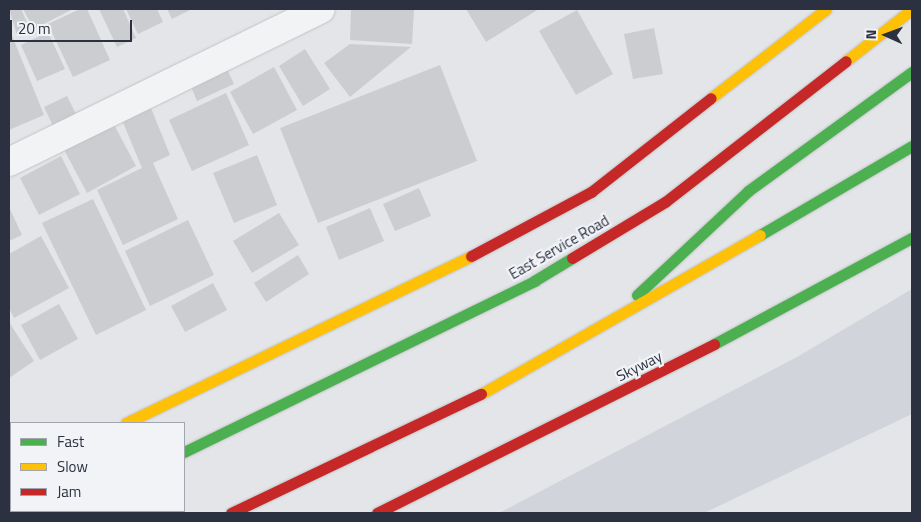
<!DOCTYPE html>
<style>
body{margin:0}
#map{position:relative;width:921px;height:522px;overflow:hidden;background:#e3e5e8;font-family:"Titillium Web",sans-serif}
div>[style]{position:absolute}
.built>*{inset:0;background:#d2d4db}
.building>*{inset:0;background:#cccdd0}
.roads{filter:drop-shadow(0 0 1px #c1c3c6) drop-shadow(0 0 1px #c1c3c6)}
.street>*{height:28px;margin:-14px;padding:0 14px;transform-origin:14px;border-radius:14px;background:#f2f3f5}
.fast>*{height:11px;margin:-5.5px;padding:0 5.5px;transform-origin:5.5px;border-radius:5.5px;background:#4caf50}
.slow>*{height:11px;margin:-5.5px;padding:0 5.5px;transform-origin:5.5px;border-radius:5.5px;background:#ffc107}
.jam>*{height:11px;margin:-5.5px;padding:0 5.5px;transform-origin:5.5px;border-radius:5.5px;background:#c62828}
span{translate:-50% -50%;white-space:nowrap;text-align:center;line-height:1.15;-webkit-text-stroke:4.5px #f1f3f7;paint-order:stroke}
.street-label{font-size:15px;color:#2b3140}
.frame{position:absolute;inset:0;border:10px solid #2b3140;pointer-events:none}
.legend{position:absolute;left:10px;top:422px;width:175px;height:90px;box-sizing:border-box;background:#f1f3f7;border:1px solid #a2a5ae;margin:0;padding:6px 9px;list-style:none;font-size:15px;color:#2b3140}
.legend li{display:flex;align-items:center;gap:10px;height:25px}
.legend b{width:25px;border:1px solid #a2a5ae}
.north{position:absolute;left:861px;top:10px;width:50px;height:50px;-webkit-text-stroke:4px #f1f3f7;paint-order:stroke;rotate:272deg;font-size:14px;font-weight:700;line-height:20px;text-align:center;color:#2b3140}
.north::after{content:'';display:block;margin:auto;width:18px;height:22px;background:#2b3140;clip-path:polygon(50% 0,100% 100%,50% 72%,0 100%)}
.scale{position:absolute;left:10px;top:20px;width:122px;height:22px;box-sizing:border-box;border:2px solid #2b3140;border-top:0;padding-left:6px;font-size:15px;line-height:18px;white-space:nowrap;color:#2b3140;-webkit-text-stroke:4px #f1f3f7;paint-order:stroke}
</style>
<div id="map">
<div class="built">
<i style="clip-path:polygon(912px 289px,912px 414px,704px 513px,499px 513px,797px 357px)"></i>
</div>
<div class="building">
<i style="clip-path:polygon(9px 9px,21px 9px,30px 29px,17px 35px)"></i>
<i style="clip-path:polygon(23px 9px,73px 9px,34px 29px)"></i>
<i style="clip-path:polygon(80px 9px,87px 9px,110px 60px,73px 77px,48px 24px)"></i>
<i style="clip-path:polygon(99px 9px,123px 9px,136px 38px,117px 47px)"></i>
<i style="clip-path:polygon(126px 9px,157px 9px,163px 22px,138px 34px)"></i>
<i style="clip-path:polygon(167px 9px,192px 9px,172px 19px)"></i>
<i style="clip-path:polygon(351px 9px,414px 9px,412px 44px,350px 40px)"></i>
<i style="clip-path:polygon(466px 9px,539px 9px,486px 42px)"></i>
<i style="clip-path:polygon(577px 10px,613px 74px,576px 95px,539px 31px)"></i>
<i style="clip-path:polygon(9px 28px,44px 115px,9px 130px)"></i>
<i style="clip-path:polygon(654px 28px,663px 74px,633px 79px,624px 34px)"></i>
<i style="clip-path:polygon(48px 32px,65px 69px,37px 81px,21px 45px)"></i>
<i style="clip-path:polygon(350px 44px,411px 47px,350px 97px,324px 63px)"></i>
<i style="clip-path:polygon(305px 49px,330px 89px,303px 106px,279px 66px)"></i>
<i style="clip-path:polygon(225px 65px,234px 84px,197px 101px,189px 82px)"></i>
<i style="clip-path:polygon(440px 65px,477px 161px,318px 223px,280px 128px)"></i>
<i style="clip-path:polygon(274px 67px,297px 110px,253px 134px,230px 92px)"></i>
<i style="clip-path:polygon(226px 93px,249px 145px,192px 171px,169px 120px)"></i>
<i style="clip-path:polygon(67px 96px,76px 114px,53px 126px,44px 107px)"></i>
<i style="clip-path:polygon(151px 108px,170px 155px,153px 163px,178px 219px,123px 245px,97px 190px,150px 164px,142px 168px,122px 120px)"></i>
<i style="clip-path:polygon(110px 117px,136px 166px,87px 193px,61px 144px)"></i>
<i style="clip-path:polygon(257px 155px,277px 205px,234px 223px,213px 173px)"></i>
<i style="clip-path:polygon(61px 156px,80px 194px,39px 215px,20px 178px)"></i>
<i style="clip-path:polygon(419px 188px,431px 216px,395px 231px,383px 204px)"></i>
<i style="clip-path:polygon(93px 199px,146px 310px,96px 335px,42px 223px)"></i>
<i style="clip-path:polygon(9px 207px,22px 235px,9px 241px)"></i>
<i style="clip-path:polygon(370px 208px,384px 241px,339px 260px,326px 227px)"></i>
<i style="clip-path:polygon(279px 213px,299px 245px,252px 273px,233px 241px)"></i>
<i style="clip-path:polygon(188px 220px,214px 275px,150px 306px,125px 251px)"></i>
<i style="clip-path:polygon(41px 236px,69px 288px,14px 318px,9px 308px,9px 254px)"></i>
<i style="clip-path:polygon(298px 255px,309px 274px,266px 302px,254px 283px)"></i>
<i style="clip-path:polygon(213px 283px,227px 310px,185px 332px,171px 306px)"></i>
<i style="clip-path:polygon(59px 304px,78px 339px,40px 360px,21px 325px)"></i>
<i style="clip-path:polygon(9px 322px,34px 361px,9px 378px)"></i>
</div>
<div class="roads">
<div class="street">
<i style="left:9px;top:162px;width:347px;rotate:-26.1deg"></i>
</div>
<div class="fast">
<i style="left:760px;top:235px;width:176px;rotate:-30.4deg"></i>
<i style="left:637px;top:295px;width:152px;rotate:-43.1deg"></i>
<i style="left:748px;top:191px;width:203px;rotate:-36deg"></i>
<i style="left:714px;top:344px;width:225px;rotate:-28.2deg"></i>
<i style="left:184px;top:452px;width:390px;rotate:-26deg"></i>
<i style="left:534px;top:281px;width:44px;rotate:-31.2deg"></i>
<i style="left:9px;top:480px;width:2px;rotate:-27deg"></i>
</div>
<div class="slow">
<i style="left:846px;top:61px;width:84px;rotate:-38.2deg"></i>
<i style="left:711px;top:98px;width:145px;rotate:-37.7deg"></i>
<i style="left:481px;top:394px;width:321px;rotate:-29.7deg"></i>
<i style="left:126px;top:423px;width:383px;rotate:-25.8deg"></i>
</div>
<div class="jam">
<i style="left:471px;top:256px;width:136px;rotate:-28.1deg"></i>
<i style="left:591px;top:192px;width:152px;rotate:-38.1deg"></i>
<i style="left:572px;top:258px;width:109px;rotate:-31.1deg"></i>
<i style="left:665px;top:202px;width:229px;rotate:-37.9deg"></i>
<i style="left:60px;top:513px;width:5px;rotate:-22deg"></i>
<i style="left:231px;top:513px;width:277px;rotate:-25.5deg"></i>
<i style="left:377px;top:513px;width:377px;rotate:-26.6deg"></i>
</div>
</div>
<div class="street-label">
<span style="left:559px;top:247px;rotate:-30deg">East Service Road</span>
<span style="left:639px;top:366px;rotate:-27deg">Skyway</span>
</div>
<div class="frame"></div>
<ul class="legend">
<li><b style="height:6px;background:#4caf50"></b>Fast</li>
<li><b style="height:6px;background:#ffc107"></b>Slow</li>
<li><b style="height:6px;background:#c62828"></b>Jam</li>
</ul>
<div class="north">N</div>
<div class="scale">20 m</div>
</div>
